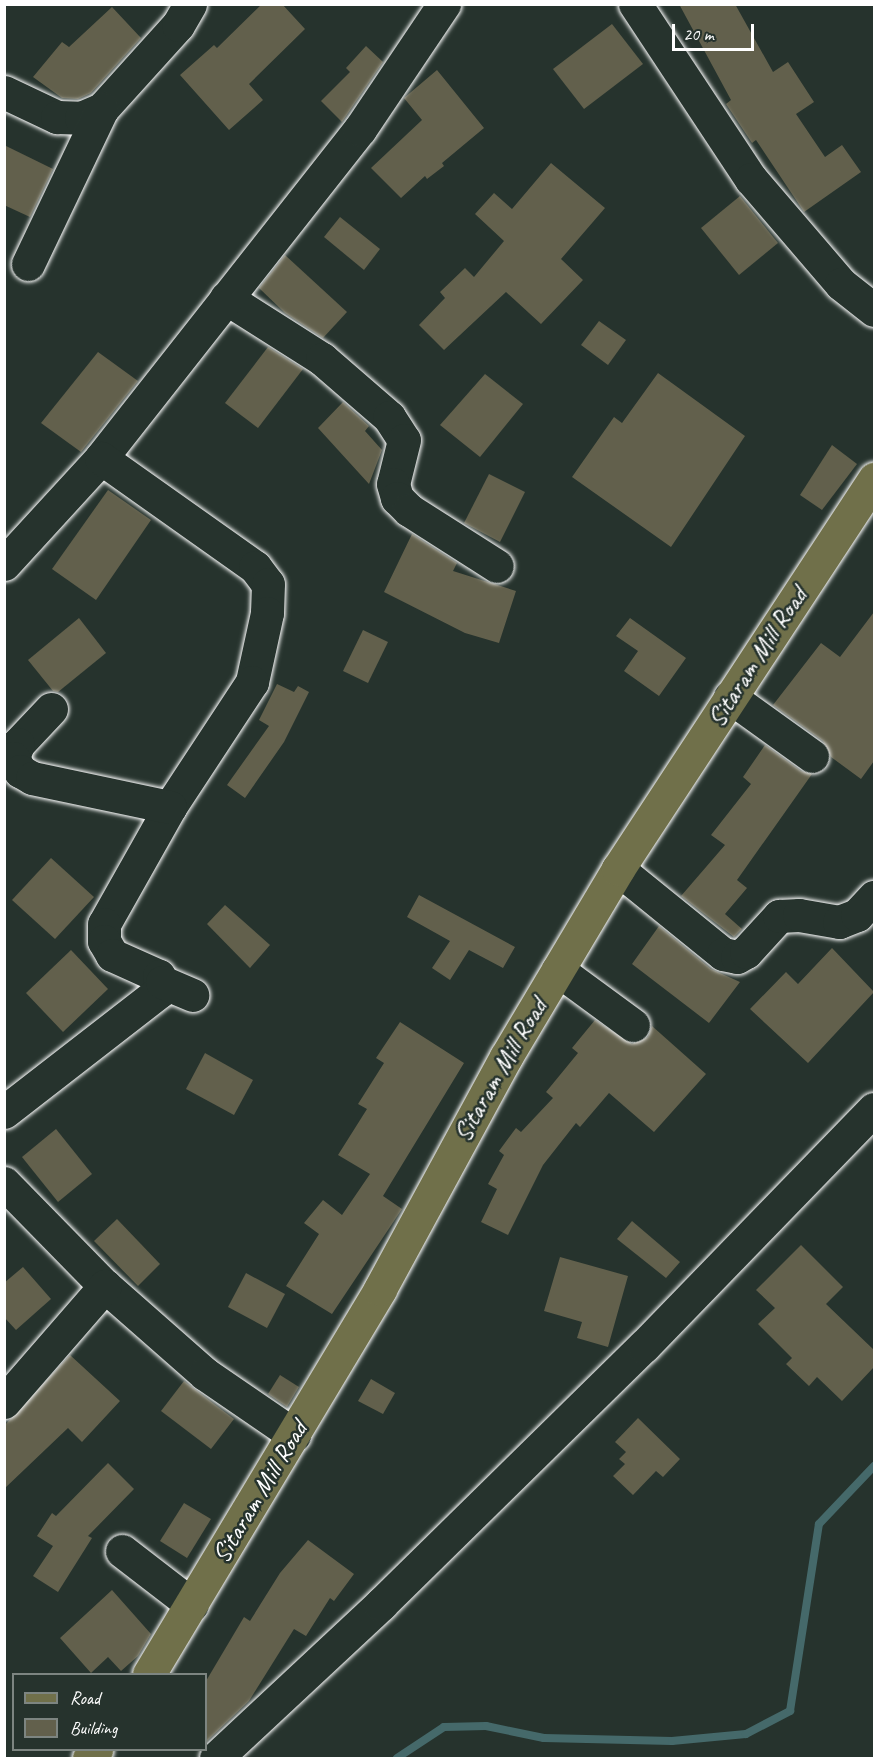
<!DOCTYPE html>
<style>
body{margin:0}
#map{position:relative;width:879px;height:1763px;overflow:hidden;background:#26332d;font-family:Caveat,sans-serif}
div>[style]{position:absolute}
.stream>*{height:8px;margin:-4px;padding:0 4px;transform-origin:4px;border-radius:4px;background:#45696a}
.building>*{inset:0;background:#62604c}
.roads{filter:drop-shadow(0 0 2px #fff) drop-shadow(0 0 2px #fff)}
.minor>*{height:33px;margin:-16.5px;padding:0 16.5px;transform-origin:16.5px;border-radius:16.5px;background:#26332d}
.major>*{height:33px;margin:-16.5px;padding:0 16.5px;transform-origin:16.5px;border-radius:16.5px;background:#70704a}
span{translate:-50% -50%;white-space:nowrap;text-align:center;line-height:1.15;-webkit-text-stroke:5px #26332d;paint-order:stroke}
.street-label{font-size:26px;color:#fff}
.frame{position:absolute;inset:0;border:6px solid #fff;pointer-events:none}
.legend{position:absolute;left:12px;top:1673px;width:195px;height:78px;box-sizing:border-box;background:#26332d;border:2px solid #7d8581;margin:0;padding:8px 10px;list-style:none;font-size:18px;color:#fff}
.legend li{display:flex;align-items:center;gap:12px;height:30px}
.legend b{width:30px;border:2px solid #7d8581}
.scale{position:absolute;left:672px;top:24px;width:82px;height:27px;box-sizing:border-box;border:3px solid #fff;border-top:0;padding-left:8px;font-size:18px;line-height:21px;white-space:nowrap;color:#fff;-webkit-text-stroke:4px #26332d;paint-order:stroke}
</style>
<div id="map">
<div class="stream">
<i style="left:397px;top:1758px;width:56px;rotate:-33.4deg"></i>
<i style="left:444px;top:1727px;width:42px;rotate:-1.4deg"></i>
<i style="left:486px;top:1726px;width:59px;rotate:11.7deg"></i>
<i style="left:544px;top:1738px;width:128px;rotate:1.3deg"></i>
<i style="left:672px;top:1741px;width:74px;rotate:-5.4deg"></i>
<i style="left:746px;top:1734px;width:50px;rotate:-27.6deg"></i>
<i style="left:790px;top:1711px;width:189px;rotate:-81.2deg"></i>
<i style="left:819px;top:1524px;width:80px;rotate:-46.5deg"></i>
</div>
<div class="building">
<i style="clip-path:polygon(262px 4px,282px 4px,305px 29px,249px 84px,263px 100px,229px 130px,180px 75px,214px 45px,217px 48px)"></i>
<i style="clip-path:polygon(679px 4px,735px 4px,773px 72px,788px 62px,814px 102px,796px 114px,825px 157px,842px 145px,861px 172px,804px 212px,756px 140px,752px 143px,726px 104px,731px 100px)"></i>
<i style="clip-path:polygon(112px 7px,141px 38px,91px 93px,78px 99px,62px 98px,33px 77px,62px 42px,69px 47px)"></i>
<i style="clip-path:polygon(612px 24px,643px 64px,584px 109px,553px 69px)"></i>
<i style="clip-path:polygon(366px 46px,383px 62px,342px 122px,321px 101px,350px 72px,346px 68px)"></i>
<i style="clip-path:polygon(437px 70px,484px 128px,442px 163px,444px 166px,427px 179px,425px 176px,401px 198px,371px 168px,422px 120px,404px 98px)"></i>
<i style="clip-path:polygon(4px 145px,53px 169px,30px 217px,4px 205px)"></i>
<i style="clip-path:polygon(551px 163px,605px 208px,561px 259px,583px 280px,541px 324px,506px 292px,444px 350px,419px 325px,445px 298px,440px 292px,465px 268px,474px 277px,504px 241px,475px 214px,494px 193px,512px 209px)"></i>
<i style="clip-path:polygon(740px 196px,778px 243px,739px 275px,701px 228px)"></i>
<i style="clip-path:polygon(340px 217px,380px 249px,364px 270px,324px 237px)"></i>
<i style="clip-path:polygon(285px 255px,347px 312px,323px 338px,285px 313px,259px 288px)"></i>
<i style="clip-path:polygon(599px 321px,626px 340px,608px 365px,581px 345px)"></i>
<i style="clip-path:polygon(268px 347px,303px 369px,258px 428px,225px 403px)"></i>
<i style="clip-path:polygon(98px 352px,138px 381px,81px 452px,41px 423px)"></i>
<i style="clip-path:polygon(658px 373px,745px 436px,671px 547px,572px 477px,614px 417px,622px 423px)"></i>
<i style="clip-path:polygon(485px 374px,523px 404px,480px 457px,440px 425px)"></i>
<i style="clip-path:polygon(343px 402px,369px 426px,365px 431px,382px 450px,369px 484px,318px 428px)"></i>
<i style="clip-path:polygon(832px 445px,857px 464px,822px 510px,800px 495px)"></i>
<i style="clip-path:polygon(489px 474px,525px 492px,500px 542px,464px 523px)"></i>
<i style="clip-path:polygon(108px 490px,151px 520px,96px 600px,52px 569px)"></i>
<i style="clip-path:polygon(412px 534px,457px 563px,453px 571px,516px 591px,499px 643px,465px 633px,384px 592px)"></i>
<i style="clip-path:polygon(874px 612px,874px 761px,861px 779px,831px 757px,823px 741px,773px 705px,821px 643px,840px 657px)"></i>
<i style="clip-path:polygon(79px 618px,106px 653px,58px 692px,53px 691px,28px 660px)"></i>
<i style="clip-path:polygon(630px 618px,686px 658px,659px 696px,624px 671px,638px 651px,616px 636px)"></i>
<i style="clip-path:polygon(363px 630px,388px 642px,368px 683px,343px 671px)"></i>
<i style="clip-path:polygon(277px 684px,294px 692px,298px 686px,309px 692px,284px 742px,245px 798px,227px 785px,269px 726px,259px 720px)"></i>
<i style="clip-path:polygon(765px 745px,801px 771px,812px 774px,737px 880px,747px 888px,725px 914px,742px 929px,734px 937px,681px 896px,725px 845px,711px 835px,751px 784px,743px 777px)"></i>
<i style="clip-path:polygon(51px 858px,94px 897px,55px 939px,12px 900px)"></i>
<i style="clip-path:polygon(419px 895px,515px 947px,503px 968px,469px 950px,450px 980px,432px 968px,450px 941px,407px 917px)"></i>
<i style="clip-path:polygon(225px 905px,270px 945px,250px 968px,207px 924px)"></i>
<i style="clip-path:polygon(659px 926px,711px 969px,740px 982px,709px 1023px,632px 964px)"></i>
<i style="clip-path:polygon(832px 948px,874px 992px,808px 1063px,750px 1009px,786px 972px,798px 984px)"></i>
<i style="clip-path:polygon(71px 950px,108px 989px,63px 1032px,26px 993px)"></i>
<i style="clip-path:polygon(595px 1020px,632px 1044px,648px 1037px,652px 1026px,706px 1074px,654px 1132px,609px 1093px,580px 1127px,576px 1123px,543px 1165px,508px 1235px,481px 1222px,497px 1189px,488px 1184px,504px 1155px,499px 1151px,516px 1128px,521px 1132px,553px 1098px,546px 1092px,578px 1053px,572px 1048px)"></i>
<i style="clip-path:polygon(400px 1022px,464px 1063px,383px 1196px,402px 1209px,332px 1314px,286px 1286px,319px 1234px,304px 1223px,323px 1200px,342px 1215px,370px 1174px,338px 1155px,367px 1109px,358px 1104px,384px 1063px,376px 1058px)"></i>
<i style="clip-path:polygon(205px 1053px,253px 1080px,234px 1115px,186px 1089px)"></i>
<i style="clip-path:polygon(56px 1129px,92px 1174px,58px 1202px,22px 1157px)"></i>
<i style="clip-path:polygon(117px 1219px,160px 1264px,138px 1286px,94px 1241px)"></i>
<i style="clip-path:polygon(632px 1221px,680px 1262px,666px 1278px,617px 1239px)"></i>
<i style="clip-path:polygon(801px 1245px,843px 1287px,826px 1304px,874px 1350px,874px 1367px,842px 1401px,817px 1377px,809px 1386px,786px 1364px,792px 1358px,758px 1324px,775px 1308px,756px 1290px)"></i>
<i style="clip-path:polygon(560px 1257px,628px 1276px,608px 1347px,577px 1338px,582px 1322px,544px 1311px)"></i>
<i style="clip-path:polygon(23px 1267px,51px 1299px,16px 1330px,4px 1317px,4px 1283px)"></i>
<i style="clip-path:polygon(246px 1273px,285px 1294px,267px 1328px,228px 1307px)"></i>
<i style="clip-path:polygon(70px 1355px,120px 1401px,82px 1442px,68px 1428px,4px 1489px,4px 1426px)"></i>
<i style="clip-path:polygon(280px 1375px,299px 1387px,287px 1407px,268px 1394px)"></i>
<i style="clip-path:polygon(371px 1379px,395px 1393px,383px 1414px,358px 1401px)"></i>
<i style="clip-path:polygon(184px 1381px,234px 1419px,211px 1449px,161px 1411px)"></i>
<i style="clip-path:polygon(638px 1418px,680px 1459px,663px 1477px,656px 1471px,633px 1495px,613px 1476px,625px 1464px,619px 1459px,626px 1452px,615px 1442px)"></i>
<i style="clip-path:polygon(108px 1463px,134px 1489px,88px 1536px,92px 1538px,58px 1592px,33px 1576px,53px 1546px,37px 1536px,52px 1513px,56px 1516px)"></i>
<i style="clip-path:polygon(184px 1503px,211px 1519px,187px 1558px,160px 1541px)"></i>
<i style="clip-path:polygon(308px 1540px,354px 1574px,334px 1601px,330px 1598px,306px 1636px,294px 1629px,249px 1701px,206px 1742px,206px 1681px,244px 1617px,250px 1621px,280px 1573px)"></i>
<i style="clip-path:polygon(112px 1590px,151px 1634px,138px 1656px,121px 1671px,108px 1657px,91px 1673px,60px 1638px)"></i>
</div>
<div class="roads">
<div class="minor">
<i style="left:635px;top:4px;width:210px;rotate:56.5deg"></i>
<i style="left:751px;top:179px;width:138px;rotate:49.4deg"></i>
<i style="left:841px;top:284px;width:42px;rotate:38.2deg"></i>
<i style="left:4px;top:92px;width:59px;rotate:25.3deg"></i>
<i style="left:57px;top:117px;width:24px;rotate:2deg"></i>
<i style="left:81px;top:118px;width:23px;rotate:-23deg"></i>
<i style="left:102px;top:109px;width:113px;rotate:-47.9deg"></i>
<i style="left:178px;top:25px;width:24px;rotate:-60deg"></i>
<i style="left:28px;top:264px;width:172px;rotate:-64.5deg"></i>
<i style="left:226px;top:298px;width:114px;rotate:32.4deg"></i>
<i style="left:322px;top:359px;width:89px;rotate:40.9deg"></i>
<i style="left:389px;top:417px;width:27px;rotate:57deg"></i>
<i style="left:404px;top:440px;width:45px;rotate:104deg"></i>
<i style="left:393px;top:484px;width:15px;rotate:74deg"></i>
<i style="left:397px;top:498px;width:17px;rotate:45deg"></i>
<i style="left:409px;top:510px;width:104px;rotate:32.5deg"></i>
<i style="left:101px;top:458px;width:419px;rotate:-51.8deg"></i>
<i style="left:360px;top:129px;width:151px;rotate:-56.1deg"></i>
<i style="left:4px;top:564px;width:144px;rotate:-47.5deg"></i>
<i style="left:101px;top:458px;width:189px;rotate:35.3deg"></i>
<i style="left:255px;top:567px;width:21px;rotate:53deg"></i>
<i style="left:268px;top:584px;width:29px;rotate:92deg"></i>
<i style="left:267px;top:613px;width:71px;rotate:102.3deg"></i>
<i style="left:252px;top:682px;width:149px;rotate:123.3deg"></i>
<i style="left:170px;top:807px;width:134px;rotate:119.4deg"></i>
<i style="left:104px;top:924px;width:17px;rotate:90deg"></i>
<i style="left:104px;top:941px;width:16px;rotate:60deg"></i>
<i style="left:112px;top:955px;width:51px;rotate:24.1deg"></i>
<i style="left:159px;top:976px;width:15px;rotate:86deg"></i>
<i style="left:160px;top:991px;width:197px;rotate:142.2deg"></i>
<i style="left:730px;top:697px;width:101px;rotate:35.7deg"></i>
<i style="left:51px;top:709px;width:48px;rotate:133.3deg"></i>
<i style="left:18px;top:744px;width:15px;rotate:110deg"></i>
<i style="left:13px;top:758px;width:15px;rotate:62deg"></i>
<i style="left:20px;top:771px;width:14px;rotate:30deg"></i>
<i style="left:32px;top:778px;width:141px;rotate:11.9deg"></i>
<i style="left:618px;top:869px;width:135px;rotate:39deg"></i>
<i style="left:723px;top:954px;width:14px;rotate:12deg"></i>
<i style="left:737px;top:957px;width:10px;rotate:-29deg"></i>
<i style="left:746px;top:952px;width:49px;rotate:-47.5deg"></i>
<i style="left:779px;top:916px;width:20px;rotate:-3deg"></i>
<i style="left:799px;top:915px;width:41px;rotate:9.9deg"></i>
<i style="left:839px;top:922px;width:19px;rotate:-21deg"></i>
<i style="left:857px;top:915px;width:25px;rotate:-47deg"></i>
<i style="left:558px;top:970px;width:93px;rotate:36.3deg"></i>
<i style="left:162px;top:982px;width:33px;rotate:23deg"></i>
<i style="left:4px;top:1183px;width:144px;rotate:45.6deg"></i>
<i style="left:105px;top:1286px;width:133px;rotate:41.3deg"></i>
<i style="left:205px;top:1374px;width:108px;rotate:34.4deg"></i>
<i style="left:4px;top:1402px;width:154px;rotate:-49deg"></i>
<i style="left:122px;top:1551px;width:88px;rotate:37.6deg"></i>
<i style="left:216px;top:1758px;width:226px;rotate:-43deg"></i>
<i style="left:381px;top:1604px;width:368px;rotate:-44.5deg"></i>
<i style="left:644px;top:1346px;width:330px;rotate:-45.9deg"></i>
</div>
<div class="major">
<i style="left:149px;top:1674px;width:449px;rotate:-59deg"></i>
<i style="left:380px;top:1289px;width:264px;rotate:-61.5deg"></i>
<i style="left:506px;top:1057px;width:219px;rotate:-59.2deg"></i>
<i style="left:618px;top:869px;width:467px;rotate:-56.7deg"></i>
<i style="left:89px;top:1758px;width:11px;rotate:-49deg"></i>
</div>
</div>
<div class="street-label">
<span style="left:757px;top:657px;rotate:-57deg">Sitaram Mill Road</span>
<span style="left:500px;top:1070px;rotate:-60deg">Sitaram Mill Road</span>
<span style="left:260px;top:1492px;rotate:-59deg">Sitaram Mill Road</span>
</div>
<div class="frame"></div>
<ul class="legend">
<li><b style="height:8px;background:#70704a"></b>Road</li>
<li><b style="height:16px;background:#62604c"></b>Building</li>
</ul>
<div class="scale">20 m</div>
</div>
